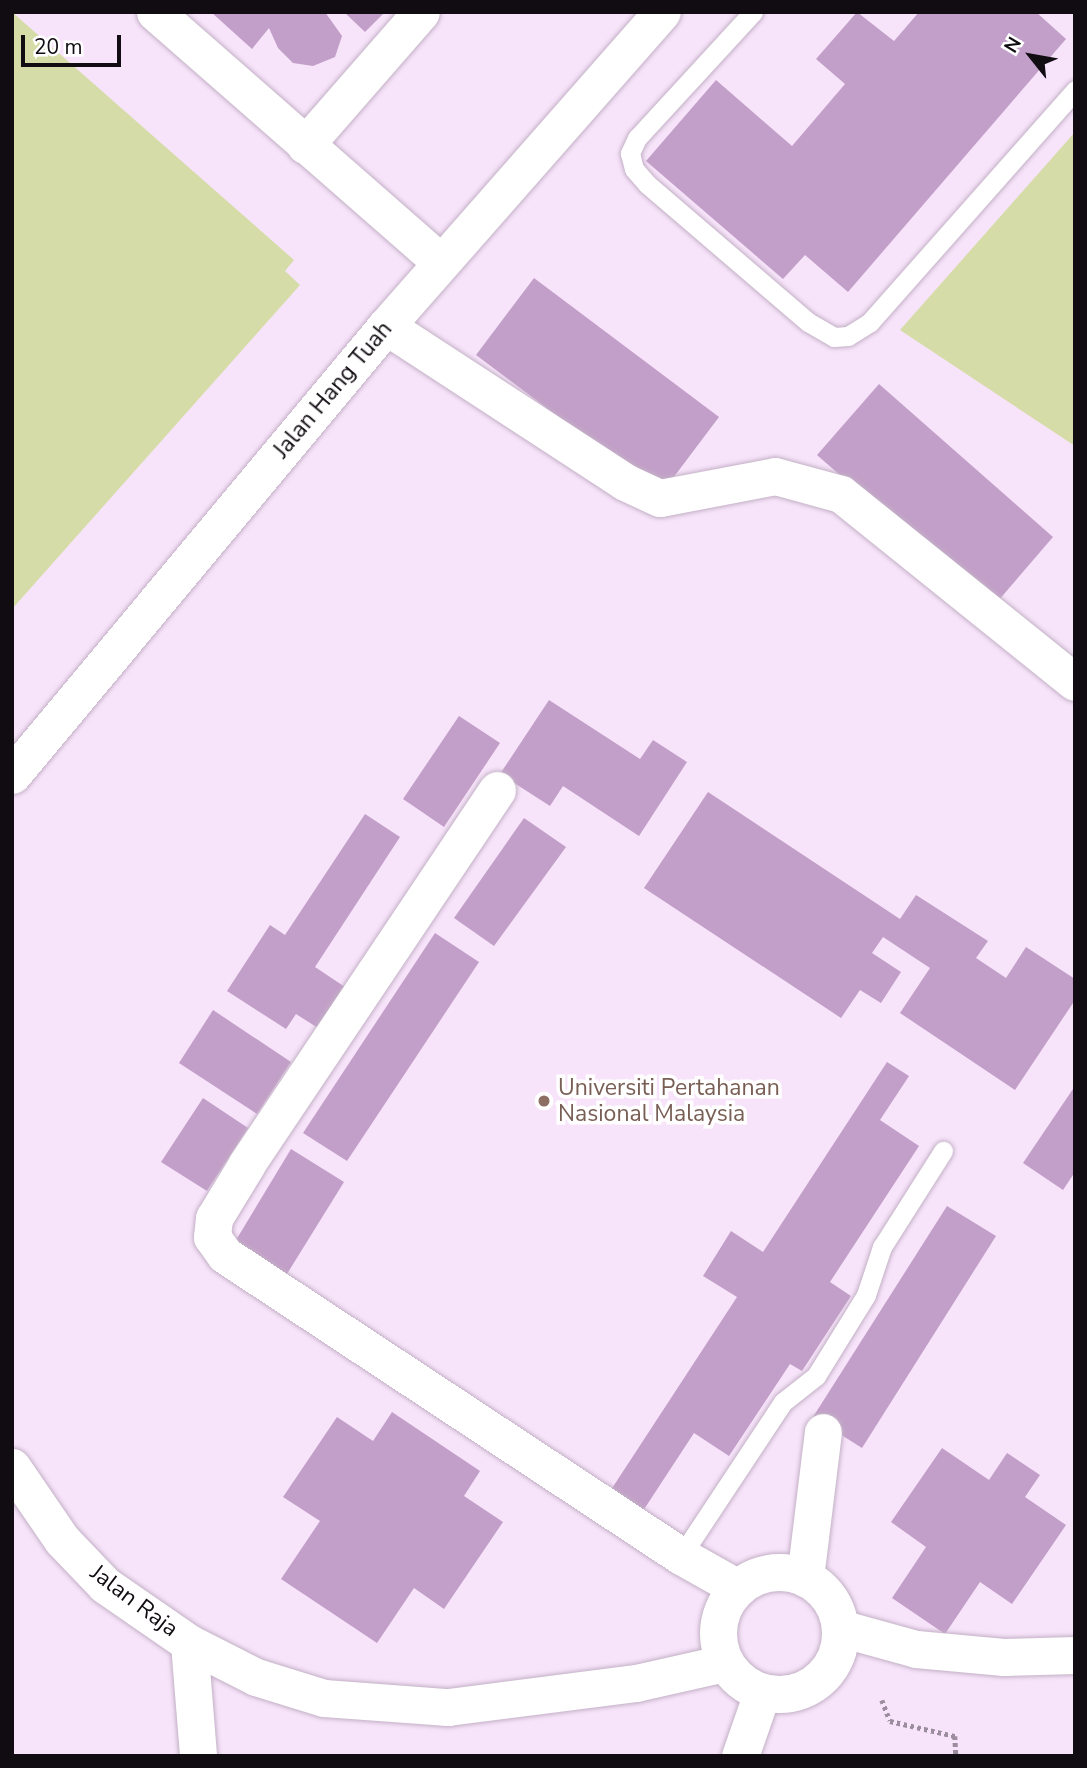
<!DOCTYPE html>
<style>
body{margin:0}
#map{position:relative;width:1087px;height:1768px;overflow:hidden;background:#f7e4fa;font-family:"Nunito Sans",sans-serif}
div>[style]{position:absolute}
.green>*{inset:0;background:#d5dca7}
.building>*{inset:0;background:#c29fc8}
.path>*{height:4.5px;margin-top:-2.25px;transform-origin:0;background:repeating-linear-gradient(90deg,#9b8d9d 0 3.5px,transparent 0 7px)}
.roads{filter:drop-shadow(0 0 2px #c3b0c6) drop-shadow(0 0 2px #c3b0c6)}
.lane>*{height:19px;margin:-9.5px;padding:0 9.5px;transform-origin:9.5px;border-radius:9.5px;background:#fff}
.street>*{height:37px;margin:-18.5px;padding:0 18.5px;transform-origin:18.5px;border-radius:18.5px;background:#fff}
.street>.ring{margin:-18.5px;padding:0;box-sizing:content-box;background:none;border:37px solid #fff;border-radius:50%}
.dots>*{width:19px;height:19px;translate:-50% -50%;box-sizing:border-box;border:4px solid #fff;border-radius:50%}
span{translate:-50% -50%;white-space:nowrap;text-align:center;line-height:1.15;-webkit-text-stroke:7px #fff;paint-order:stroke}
.street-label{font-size:23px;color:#110b12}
.education-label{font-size:23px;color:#785e54}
.left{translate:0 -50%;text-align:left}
.frame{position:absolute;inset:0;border:14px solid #110b12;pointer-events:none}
.north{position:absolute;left:996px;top:21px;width:70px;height:70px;-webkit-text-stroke:5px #fff;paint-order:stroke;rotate:301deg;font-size:19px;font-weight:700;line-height:28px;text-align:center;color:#110b12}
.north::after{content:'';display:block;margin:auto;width:24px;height:32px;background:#110b12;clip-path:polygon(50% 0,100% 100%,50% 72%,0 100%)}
.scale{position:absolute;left:21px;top:35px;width:100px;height:32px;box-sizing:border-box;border:4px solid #110b12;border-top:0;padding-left:9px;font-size:21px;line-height:24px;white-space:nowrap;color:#110b12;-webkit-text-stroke:5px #fff;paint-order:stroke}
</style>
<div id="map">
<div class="green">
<i style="clip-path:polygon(12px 12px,294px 260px,285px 271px,300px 285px,12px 609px)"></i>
<i style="clip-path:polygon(1075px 132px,1075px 446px,900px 330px)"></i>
</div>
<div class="building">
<i style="clip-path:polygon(211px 12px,325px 12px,342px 36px,335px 57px,313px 66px,293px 63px,278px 48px,269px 28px,252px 49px)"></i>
<i style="clip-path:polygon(344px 12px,385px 12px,365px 32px)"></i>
<i style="clip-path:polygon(857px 12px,894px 41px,919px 12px,1036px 12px,1066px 39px,848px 292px,805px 255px,783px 279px,646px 161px,716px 80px,792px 146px,845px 84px,816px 59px)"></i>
<i style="clip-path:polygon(534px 278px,719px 417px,661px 494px,476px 355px)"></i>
<i style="clip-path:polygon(879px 384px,1053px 537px,992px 608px,817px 455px)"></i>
<i style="clip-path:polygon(549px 700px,640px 759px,653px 740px,687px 762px,639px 836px,563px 786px,550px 806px,500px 774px)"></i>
<i style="clip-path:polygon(459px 716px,500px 743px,444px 827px,403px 799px)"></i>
<i style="clip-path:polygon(708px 792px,900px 919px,916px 895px,988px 941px,976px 958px,1006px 978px,1026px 947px,1075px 979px,1075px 1000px,1015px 1090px,900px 1013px,930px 968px,883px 937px,872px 953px,901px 972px,881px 1003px,860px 990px,841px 1018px,644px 888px)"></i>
<i style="clip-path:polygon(365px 814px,400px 837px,315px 967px,345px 987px,318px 1028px,296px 1014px,286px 1029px,227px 991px,270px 925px,285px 935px)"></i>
<i style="clip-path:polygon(524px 818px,566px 847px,494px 946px,454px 918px)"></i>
<i style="clip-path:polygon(435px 933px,479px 962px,347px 1161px,303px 1133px)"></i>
<i style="clip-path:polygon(213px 1010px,291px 1062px,257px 1114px,179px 1063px)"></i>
<i style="clip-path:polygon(887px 1062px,909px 1076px,880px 1120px,919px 1146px,830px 1282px,851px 1296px,802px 1371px,790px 1364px,729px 1456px,694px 1433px,637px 1520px,605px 1499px,737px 1297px,703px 1276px,731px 1231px,763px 1252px)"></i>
<i style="clip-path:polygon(1075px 1086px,1075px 1172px,1063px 1190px,1023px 1163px)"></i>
<i style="clip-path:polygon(203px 1098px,248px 1128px,207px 1191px,161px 1162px)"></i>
<i style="clip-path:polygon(291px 1149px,344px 1182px,282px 1282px,230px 1250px)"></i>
<i style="clip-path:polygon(947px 1206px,996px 1236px,862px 1448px,813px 1417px)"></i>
<i style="clip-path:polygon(392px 1412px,480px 1471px,464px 1496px,503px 1522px,444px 1609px,414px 1588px,377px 1643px,281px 1579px,320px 1521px,283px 1497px,337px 1417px,373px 1441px)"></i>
<i style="clip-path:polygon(942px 1448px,989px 1480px,1007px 1453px,1040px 1475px,1025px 1497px,1066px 1525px,1012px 1604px,980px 1582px,945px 1634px,892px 1598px,926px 1547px,891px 1522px)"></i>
</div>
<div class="path">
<i style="left:882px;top:1700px;width:22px;rotate:69deg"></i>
<i style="left:890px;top:1721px;width:67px;rotate:13deg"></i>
<i style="left:955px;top:1736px;width:20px;rotate:87deg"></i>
</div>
<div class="roads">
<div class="lane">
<i style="left:753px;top:12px;width:171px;rotate:132.6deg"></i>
<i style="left:637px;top:138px;width:17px;rotate:115deg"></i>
<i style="left:630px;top:153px;width:16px;rotate:76deg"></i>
<i style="left:634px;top:169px;width:20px;rotate:49deg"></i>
<i style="left:647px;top:184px;width:212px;rotate:40.6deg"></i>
<i style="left:808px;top:322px;width:30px;rotate:30deg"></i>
<i style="left:834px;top:337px;width:14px;rotate:-4deg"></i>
<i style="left:848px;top:336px;width:26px;rotate:-32deg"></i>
<i style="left:870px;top:322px;width:310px;rotate:-48.5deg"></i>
<i style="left:681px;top:1556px;width:185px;rotate:-56.5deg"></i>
<i style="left:783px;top:1402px;width:42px;rotate:-38.2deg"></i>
<i style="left:816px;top:1376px;width:95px;rotate:-58.3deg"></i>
<i style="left:866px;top:1295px;width:51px;rotate:-71.6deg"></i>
<i style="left:882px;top:1247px;width:114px;rotate:-57.6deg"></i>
</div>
<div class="street">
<i style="left:155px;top:12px;width:380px;rotate:41.2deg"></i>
<i style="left:305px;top:145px;width:176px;rotate:-48.9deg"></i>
<i style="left:386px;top:326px;width:285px;rotate:33.1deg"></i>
<i style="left:625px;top:482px;width:38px;rotate:25deg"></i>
<i style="left:660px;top:498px;width:117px;rotate:-10.8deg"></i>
<i style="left:775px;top:476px;width:68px;rotate:15.3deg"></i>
<i style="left:841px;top:494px;width:300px;rotate:38.8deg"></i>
<i style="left:12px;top:775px;width:584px;rotate:-50.21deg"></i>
<i style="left:386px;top:326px;width:418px;rotate:-48.7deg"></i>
<i style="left:497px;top:790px;width:450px;rotate:123.8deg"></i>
<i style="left:247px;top:1164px;width:63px;rotate:121.4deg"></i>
<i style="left:214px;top:1218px;width:19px;rotate:96deg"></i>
<i style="left:212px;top:1237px;width:22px;rotate:54deg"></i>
<i style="left:225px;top:1255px;width:546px;rotate:33.43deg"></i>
<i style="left:681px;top:1556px;width:65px;rotate:29.3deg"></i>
<i style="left:12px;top:1467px;width:88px;rotate:55.6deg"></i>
<i style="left:62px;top:1540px;width:62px;rotate:46.3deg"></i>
<i style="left:105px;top:1585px;width:102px;rotate:34.6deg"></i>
<i style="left:189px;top:1643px;width:75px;rotate:26.9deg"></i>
<i style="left:256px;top:1677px;width:71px;rotate:17.2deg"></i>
<i style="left:324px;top:1698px;width:124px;rotate:4.2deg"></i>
<i style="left:448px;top:1707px;width:190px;rotate:-7.3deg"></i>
<i style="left:636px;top:1683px;width:91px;rotate:-12.7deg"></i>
<i class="ring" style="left:718px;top:1572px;width:85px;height:85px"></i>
<i style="left:805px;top:1578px;width:147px;rotate:-83deg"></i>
<i style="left:840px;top:1628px;width:79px;rotate:15.4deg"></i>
<i style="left:916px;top:1649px;width:88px;rotate:5.2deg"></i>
<i style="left:1004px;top:1657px;width:71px;rotate:-1.6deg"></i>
<i style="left:189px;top:1643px;width:113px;rotate:85.4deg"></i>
<i style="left:740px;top:1756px;width:67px;rotate:-70.8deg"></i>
</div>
</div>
<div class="dots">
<i style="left:544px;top:1101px;background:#8d6e63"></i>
</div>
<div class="street-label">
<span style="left:333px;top:390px;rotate:-50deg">Jalan Hang Tuah</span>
<span style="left:134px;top:1601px;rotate:37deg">Jalan Raja</span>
</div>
<div class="education-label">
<span class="left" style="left:558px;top:1101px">Universiti Pertahanan<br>Nasional Malaysia</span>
</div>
<div class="frame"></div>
<div class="north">N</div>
<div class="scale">20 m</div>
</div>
